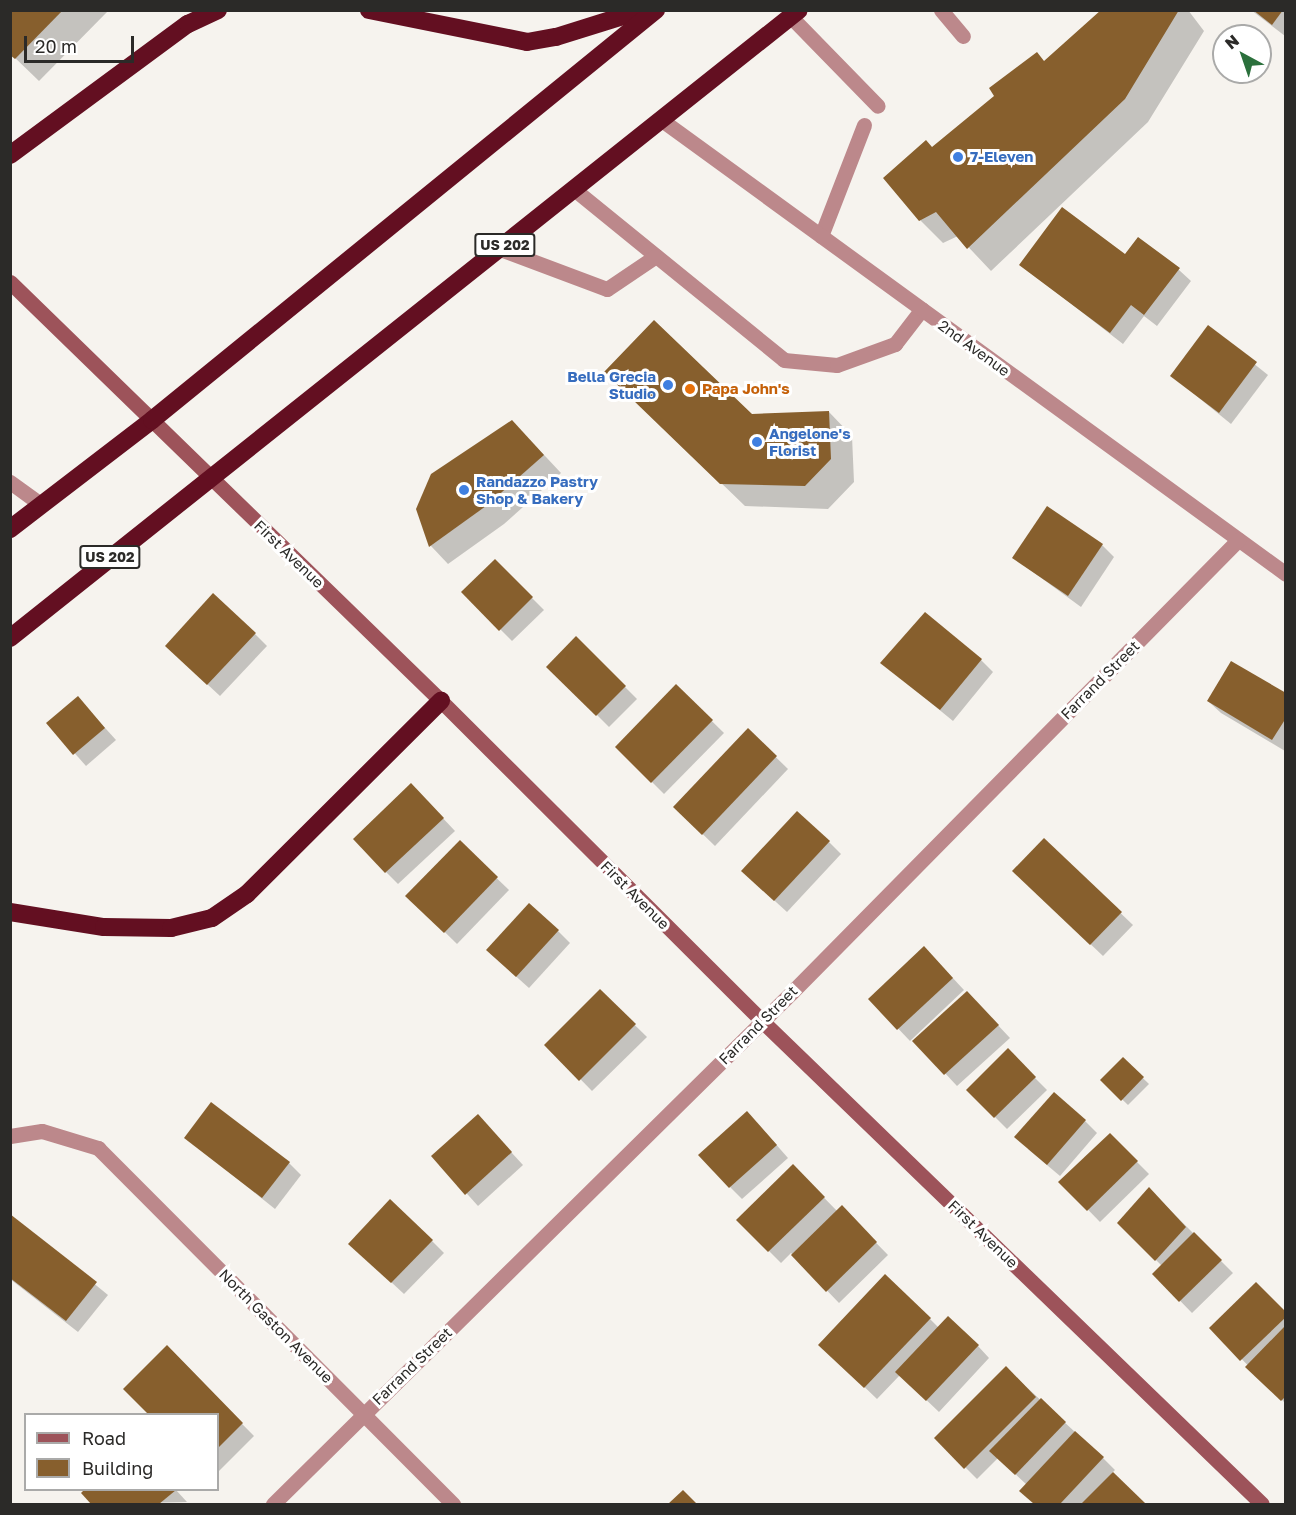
<!DOCTYPE html>
<style>
body{margin:0}
#map{position:relative;width:1296px;height:1515px;overflow:hidden;background:#f6f3ee;font-family:"Golos Text",sans-serif}
div>[style]{position:absolute}
.shadow>*{inset:0;background:#0003}
.building>*{inset:0;background:#875f2d}
.lane>*{height:15px;margin:-7.5px;padding:0 7.5px;transform-origin:7.5px;border-radius:7.5px;background:#bc888b}
.street>*{height:15px;margin:-7.5px;padding:0 7.5px;transform-origin:7.5px;border-radius:7.5px;background:#bc888b}
.secondary>*{height:15px;margin:-7.5px;padding:0 7.5px;transform-origin:7.5px;border-radius:7.5px;background:#9d535a}
.highway>*{height:18px;margin:-9px;padding:0 9px;transform-origin:9px;border-radius:9px;background:#630f21}
.dots>*{width:16px;height:16px;translate:-50% -50%;box-sizing:border-box;border:3px solid #fff;border-radius:50%}
span{translate:-50% -50%;white-space:nowrap;text-align:center;line-height:1.15;-webkit-text-stroke:6px #fff;paint-order:stroke}
.shield-label span{padding:2px 4px;background:#fff;border:2px solid;border-radius:4px;-webkit-text-stroke-width:0}
.shield-label{font-size:14px;color:#2b2a28;font-weight:700}
.shop-label{font-size:15px;color:#366cbe;font-weight:700}
.left{translate:0 -50%;text-align:left}
.right{translate:-100% -50%;text-align:right}
.street-label{font-size:15px;color:#2b2a28}
.food-label{font-size:15px;color:#c56008;font-weight:700}
.frame{position:absolute;inset:0;border:12px solid #2b2a28;pointer-events:none}
.legend{position:absolute;left:24px;top:1413px;width:195px;height:78px;box-sizing:border-box;background:#fff;border:2px solid #aaaaa9;margin:0;padding:8px 10px;list-style:none;font-size:18px;color:#2b2a28}
.legend li{display:flex;align-items:center;gap:12px;height:30px}
.legend b{width:30px;border:2px solid #aaaaa9}
.north{position:absolute;left:1212px;top:24px;width:60px;height:60px;box-sizing:border-box;background:#fff;border:2px solid #aaaaa9;border-radius:50%;rotate:320deg;font-size:16px;font-weight:700;line-height:24px;text-align:center;color:#2b2a28}
.north::after{content:'';display:block;margin:auto;width:21px;height:27px;background:#2b703c;clip-path:polygon(50% 0,100% 100%,50% 72%,0 100%)}
.scale{position:absolute;left:24px;top:36px;width:110px;height:27px;box-sizing:border-box;border:3px solid #2b2a28;border-top:0;padding-left:8px;font-size:18px;line-height:21px;white-space:nowrap;color:#2b2a28;-webkit-text-stroke:4px #fff;paint-order:stroke}
</style>
<div id="map">
<div class="shadow">
<i style="clip-path:polygon(10px 10px,109px 10px,39px 81px,10px 53px)"></i>
<i style="clip-path:polygon(1104px 10px,1188px 10px,1204px 31px,1148px 122px,991px 271px,958px 236px,943px 243px,920px 220px,932px 148px,1045px 62px)"></i>
<i style="clip-path:polygon(1251px 10px,1286px 10px,1286px 35px,1285px 36px)"></i>
<i style="clip-path:polygon(1126px 256px,1179px 270px,1191px 281px,1157px 326px,1144px 316px,1123px 344px,1021px 265px)"></i>
<i style="clip-path:polygon(1208px 327px,1268px 375px,1231px 424px,1172px 376px)"></i>
<i style="clip-path:polygon(630px 395px,751px 416px,829px 412px,852px 436px,854px 482px,828px 509px,745px 506px)"></i>
<i style="clip-path:polygon(530px 440px,561px 473px,504px 524px,448px 564px,431px 546px,418px 509px)"></i>
<i style="clip-path:polygon(1102px 545px,1114px 557px,1081px 607px,1014px 558px)"></i>
<i style="clip-path:polygon(495px 561px,544px 610px,512px 641px,463px 592px)"></i>
<i style="clip-path:polygon(255px 634px,267px 646px,220px 696px,179px 658px)"></i>
<i style="clip-path:polygon(576px 638px,637px 699px,609px 727px,549px 667px)"></i>
<i style="clip-path:polygon(981px 660px,993px 672px,953px 721px,882px 663px)"></i>
<i style="clip-path:polygon(676px 686px,724px 733px,664px 794px,617px 747px)"></i>
<i style="clip-path:polygon(1286px 695px,1285px 751px,1221px 713px,1208px 701px)"></i>
<i style="clip-path:polygon(78px 698px,116px 740px,86px 766px,48px 723px)"></i>
<i style="clip-path:polygon(748px 730px,788px 769px,715px 846px,687px 819px)"></i>
<i style="clip-path:polygon(423px 797px,455px 831px,398px 884px,386px 872px)"></i>
<i style="clip-path:polygon(1044px 840px,1133px 925px,1103px 956px,1026px 883px)"></i>
<i style="clip-path:polygon(829px 842px,841px 854px,787px 912px,755px 883px)"></i>
<i style="clip-path:polygon(460px 843px,509px 890px,457px 944px,408px 896px)"></i>
<i style="clip-path:polygon(558px 931px,570px 943px,529px 988px,500px 962px)"></i>
<i style="clip-path:polygon(936px 960px,964px 990px,910px 1041px,870px 999px)"></i>
<i style="clip-path:polygon(600px 991px,647px 1037px,592px 1091px,547px 1045px)"></i>
<i style="clip-path:polygon(979px 1005px,1010px 1038px,957px 1086px,915px 1041px)"></i>
<i style="clip-path:polygon(1008px 1051px,1047px 1090px,1007px 1129px,968px 1090px)"></i>
<i style="clip-path:polygon(1123px 1059px,1149px 1084px,1128px 1105px,1102px 1080px)"></i>
<i style="clip-path:polygon(1085px 1121px,1097px 1133px,1060px 1176px,1028px 1149px)"></i>
<i style="clip-path:polygon(759px 1125px,788px 1158px,742px 1199px,730px 1187px)"></i>
<i style="clip-path:polygon(489px 1128px,523px 1165px,478px 1206px,433px 1156px)"></i>
<i style="clip-path:polygon(1110px 1135px,1149px 1174px,1100px 1222px,1061px 1182px)"></i>
<i style="clip-path:polygon(186px 1138px,289px 1163px,301px 1175px,275px 1209px)"></i>
<i style="clip-path:polygon(793px 1166px,838px 1212px,842px 1208px,888px 1255px,839px 1303px,791px 1253px,781px 1263px,738px 1220px)"></i>
<i style="clip-path:polygon(1161px 1201px,1233px 1273px,1192px 1313px,1154px 1274px,1162px 1266px,1119px 1223px)"></i>
<i style="clip-path:polygon(10px 1215px,108px 1295px,78px 1332px,10px 1279px)"></i>
<i style="clip-path:polygon(432px 1241px,444px 1253px,404px 1294px,362px 1255px)"></i>
<i style="clip-path:polygon(1286px 1314px,1286px 1404px,1211px 1328px)"></i>
<i style="clip-path:polygon(930px 1319px,939px 1328px,978px 1346px,989px 1358px,939px 1412px,900px 1375px,877px 1399px,832px 1356px)"></i>
<i style="clip-path:polygon(167px 1348px,254px 1436px,218px 1472px,218px 1414px,150px 1414px,125px 1389px)"></i>
<i style="clip-path:polygon(1006px 1368px,1103px 1458px,1115px 1470px,1112px 1473px,1144px 1504px,1036px 1504px,1022px 1490px,1027px 1485px,998px 1458px,977px 1479px,936px 1438px)"></i>
<i style="clip-path:polygon(87px 1490px,176px 1490px,187px 1502px,93px 1504px,83px 1493px)"></i>
</div>
<div class="building">
<i style="clip-path:polygon(10px 10px,63px 10px,15px 59px,10px 55px)"></i>
<i style="clip-path:polygon(1101px 10px,1179px 10px,1125px 99px,967px 249px,936px 212px,919px 221px,883px 178px,926px 140px,932px 147px,994px 96px,989px 88px,1037px 52px,1044px 61px)"></i>
<i style="clip-path:polygon(1253px 10px,1283px 10px,1272px 25px)"></i>
<i style="clip-path:polygon(1062px 207px,1125px 254px,1138px 237px,1180px 268px,1144px 315px,1131px 305px,1110px 333px,1019px 265px)"></i>
<i style="clip-path:polygon(654px 320px,752px 414px,829px 411px,831px 459px,805px 486px,720px 484px,604px 372px)"></i>
<i style="clip-path:polygon(1208px 325px,1257px 362px,1219px 413px,1170px 376px)"></i>
<i style="clip-path:polygon(512px 420px,544px 455px,486px 506px,429px 547px,416px 509px,431px 474px)"></i>
<i style="clip-path:polygon(1047px 506px,1103px 544px,1068px 596px,1012px 558px)"></i>
<i style="clip-path:polygon(495px 559px,533px 597px,499px 631px,461px 592px)"></i>
<i style="clip-path:polygon(213px 593px,256px 633px,207px 685px,165px 646px)"></i>
<i style="clip-path:polygon(925px 612px,982px 659px,940px 710px,880px 663px)"></i>
<i style="clip-path:polygon(576px 636px,626px 686px,596px 716px,546px 667px)"></i>
<i style="clip-path:polygon(1231px 661px,1286px 693px,1286px 718px,1272px 740px,1207px 701px)"></i>
<i style="clip-path:polygon(676px 684px,713px 720px,651px 783px,615px 747px)"></i>
<i style="clip-path:polygon(78px 696px,105px 728px,73px 755px,46px 723px)"></i>
<i style="clip-path:polygon(748px 728px,777px 756px,702px 835px,673px 807px)"></i>
<i style="clip-path:polygon(411px 783px,444px 818px,385px 873px,353px 839px)"></i>
<i style="clip-path:polygon(797px 811px,830px 841px,774px 901px,741px 871px)"></i>
<i style="clip-path:polygon(1044px 838px,1122px 912px,1090px 945px,1012px 871px)"></i>
<i style="clip-path:polygon(460px 840px,498px 877px,444px 933px,405px 896px)"></i>
<i style="clip-path:polygon(529px 903px,559px 930px,516px 977px,486px 950px)"></i>
<i style="clip-path:polygon(924px 946px,953px 978px,897px 1030px,868px 999px)"></i>
<i style="clip-path:polygon(600px 989px,636px 1024px,579px 1081px,544px 1045px)"></i>
<i style="clip-path:polygon(967px 991px,999px 1025px,944px 1075px,912px 1041px)"></i>
<i style="clip-path:polygon(1008px 1048px,1036px 1077px,994px 1118px,966px 1090px)"></i>
<i style="clip-path:polygon(1123px 1057px,1144px 1077px,1121px 1101px,1100px 1080px)"></i>
<i style="clip-path:polygon(1054px 1092px,1086px 1120px,1047px 1165px,1014px 1137px)"></i>
<i style="clip-path:polygon(211px 1102px,290px 1162px,262px 1198px,184px 1138px)"></i>
<i style="clip-path:polygon(747px 1111px,777px 1145px,729px 1188px,698px 1155px)"></i>
<i style="clip-path:polygon(478px 1114px,512px 1152px,465px 1195px,431px 1156px)"></i>
<i style="clip-path:polygon(1110px 1133px,1138px 1161px,1087px 1211px,1058px 1182px)"></i>
<i style="clip-path:polygon(793px 1164px,825px 1197px,768px 1252px,736px 1220px)"></i>
<i style="clip-path:polygon(1149px 1187px,1186px 1227px,1155px 1261px,1117px 1223px)"></i>
<i style="clip-path:polygon(390px 1199px,433px 1240px,391px 1283px,348px 1244px)"></i>
<i style="clip-path:polygon(842px 1205px,877px 1242px,826px 1292px,791px 1255px)"></i>
<i style="clip-path:polygon(10px 1214px,97px 1282px,66px 1321px,10px 1278px)"></i>
<i style="clip-path:polygon(1194px 1232px,1222px 1260px,1179px 1302px,1152px 1274px)"></i>
<i style="clip-path:polygon(885px 1274px,931px 1318px,864px 1388px,818px 1345px)"></i>
<i style="clip-path:polygon(1256px 1282px,1286px 1312px,1286px 1317px,1240px 1361px,1209px 1328px)"></i>
<i style="clip-path:polygon(948px 1316px,979px 1345px,926px 1401px,895px 1372px)"></i>
<i style="clip-path:polygon(1286px 1325px,1286px 1396px,1281px 1401px,1245px 1367px)"></i>
<i style="clip-path:polygon(167px 1345px,243px 1423px,218px 1448px,218px 1414px,148px 1414px,123px 1389px)"></i>
<i style="clip-path:polygon(1006px 1366px,1036px 1397px,964px 1469px,934px 1438px)"></i>
<i style="clip-path:polygon(1041px 1398px,1066px 1422px,1015px 1475px,989px 1451px)"></i>
<i style="clip-path:polygon(1075px 1431px,1104px 1457px,1060px 1504px,1034px 1504px,1019px 1491px)"></i>
<i style="clip-path:polygon(1113px 1472px,1146px 1504px,1081px 1504px)"></i>
<i style="clip-path:polygon(84px 1490px,176px 1490px,159px 1504px,91px 1504px,81px 1493px)"></i>
<i style="clip-path:polygon(683px 1490px,697px 1504px,668px 1504px)"></i>
</div>
<div class="lane">
<i style="left:941px;top:10px;width:34px;rotate:50deg"></i>
<i style="left:791px;top:17px;width:124px;rotate:45.7deg"></i>
<i style="left:575px;top:190px;width:269px;rotate:39.1deg"></i>
<i style="left:784px;top:360px;width:53px;rotate:5.4deg"></i>
<i style="left:837px;top:365px;width:62px;rotate:-19.9deg"></i>
<i style="left:895px;top:344px;width:44px;rotate:-52.4deg"></i>
<i style="left:821px;top:236px;width:119px;rotate:-68.8deg"></i>
<i style="left:500px;top:249px;width:114px;rotate:20.5deg"></i>
<i style="left:607px;top:289px;width:59px;rotate:-34deg"></i>
<i style="left:10px;top:482px;width:39px;rotate:36deg"></i>
<i style="left:10px;top:1136px;width:32px;rotate:-9deg"></i>
<i style="left:42px;top:1131px;width:59px;rotate:16.9deg"></i>
</div>
<div class="street">
<i style="left:663px;top:121px;width:770px;rotate:36.02deg"></i>
<i style="left:98px;top:1148px;width:503px;rotate:45.08deg"></i>
<i style="left:273px;top:1504px;width:730px;rotate:-44.61deg"></i>
<i style="left:793px;top:991px;width:634px;rotate:-45.38deg"></i>
</div>
<div class="secondary">
<i style="left:10px;top:282px;width:601px;rotate:44.19deg"></i>
<i style="left:441px;top:701px;width:453px;rotate:44.9deg"></i>
<i style="left:762px;top:1021px;width:695px;rotate:44.01deg"></i>
</div>
<div class="highway">
<i style="left:369px;top:10px;width:161px;rotate:11.4deg"></i>
<i style="left:527px;top:42px;width:29px;rotate:-10deg"></i>
<i style="left:556px;top:37px;width:90px;rotate:-17.4deg"></i>
<i style="left:10px;top:155px;width:221px;rotate:-36.4deg"></i>
<i style="left:188px;top:24px;width:33px;rotate:-25deg"></i>
<i style="left:10px;top:529px;width:179px;rotate:-37.5deg"></i>
<i style="left:152px;top:420px;width:650px;rotate:-39.13deg"></i>
<i style="left:10px;top:638px;width:1008px;rotate:-38.52deg"></i>
<i style="left:10px;top:912px;width:95px;rotate:9.1deg"></i>
<i style="left:104px;top:927px;width:67px;rotate:0.9deg"></i>
<i style="left:171px;top:928px;width:42px;rotate:-13.7deg"></i>
<i style="left:212px;top:918px;width:42px;rotate:-34.4deg"></i>
<i style="left:247px;top:894px;width:274px;rotate:-44.9deg"></i>
</div>
<div class="dots">
<i style="left:958px;top:157px;background:#3f7fe0"></i>
<i style="left:668px;top:385px;background:#3f7fe0"></i>
<i style="left:690px;top:389px;background:#e8710a"></i>
<i style="left:757px;top:442px;background:#3f7fe0"></i>
<i style="left:464px;top:490px;background:#3f7fe0"></i>
</div>
<div class="shield-label">
<span style="left:505px;top:245px">US 202</span>
<span style="left:110px;top:557px">US 202</span>
</div>
<div class="shop-label">
<span class="left" style="left:970px;top:157px">7-Eleven</span>
<span class="right" style="left:656px;top:385px">Bella Grecia<br>Studio</span>
<span class="left" style="left:769px;top:442px">Angelone's<br>Florist</span>
<span class="left" style="left:476px;top:490px">Randazzo Pastry<br>Shop &amp; Bakery</span>
</div>
<div class="street-label">
<span style="left:974px;top:348px;rotate:36deg">2nd Avenue</span>
<span style="left:289px;top:554px;rotate:44deg">First Avenue</span>
<span style="left:1100px;top:680px;rotate:-45deg">Farrand Street</span>
<span style="left:635px;top:895px;rotate:45deg">First Avenue</span>
<span style="left:758px;top:1025px;rotate:-45deg">Farrand Street</span>
<span style="left:983px;top:1234px;rotate:44deg">First Avenue</span>
<span style="left:276px;top:1326px;rotate:45deg">North Gaston Avenue</span>
<span style="left:412px;top:1366px;rotate:-44deg">Farrand Street</span>
</div>
<div class="food-label">
<span class="left" style="left:702px;top:389px">Papa John's</span>
</div>
<div class="frame"></div>
<ul class="legend">
<li><b style="height:8px;background:#9d535a"></b>Road</li>
<li><b style="height:16px;background:#875f2d"></b>Building</li>
</ul>
<div class="north">N</div>
<div class="scale">20 m</div>
</div>
